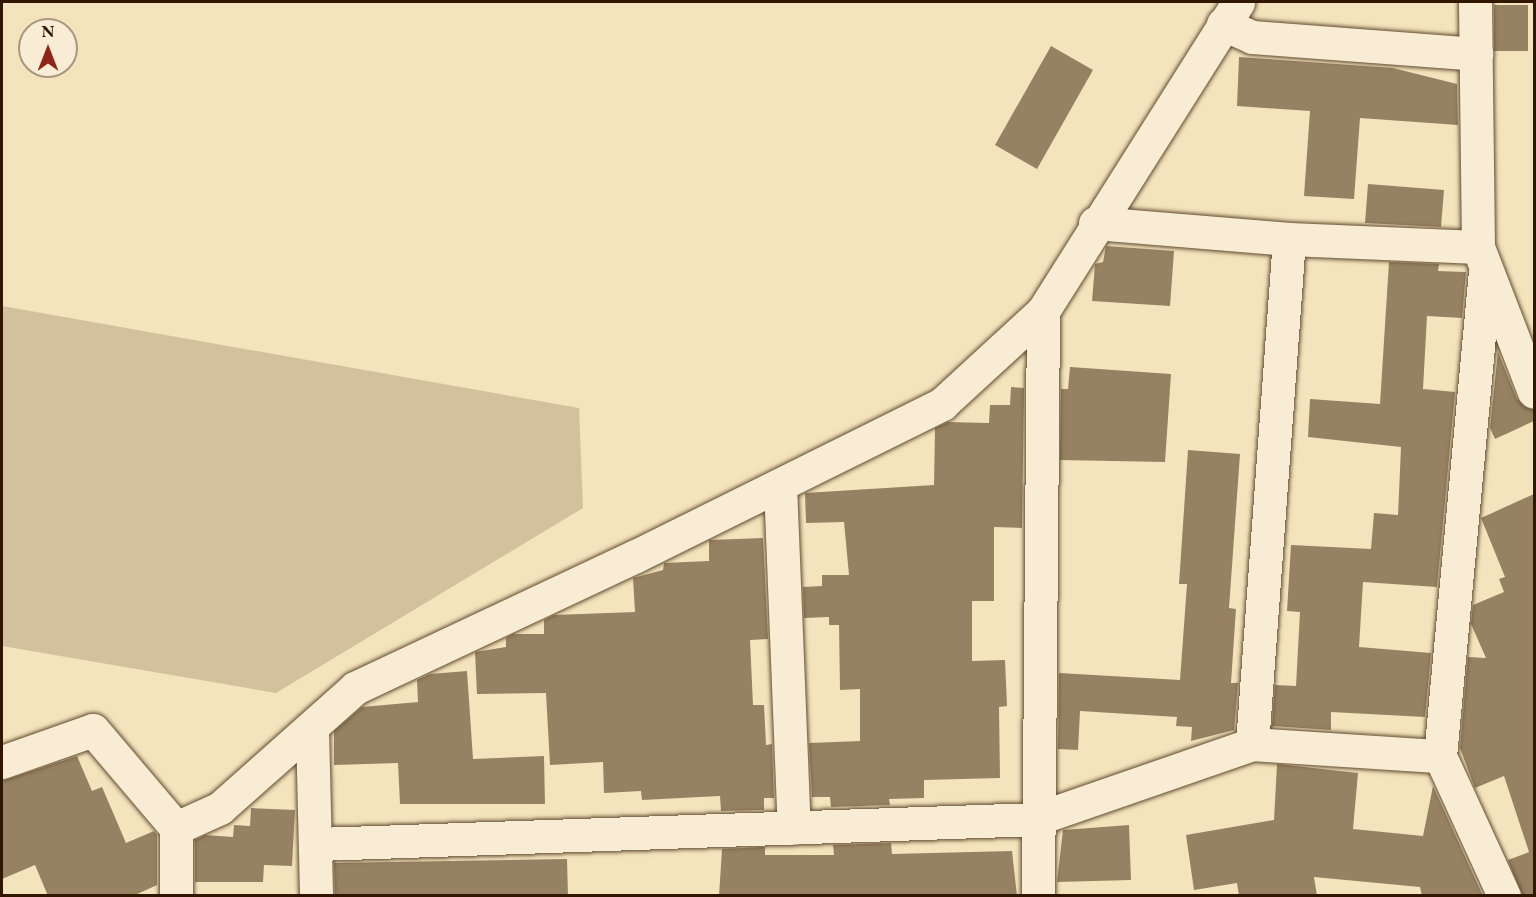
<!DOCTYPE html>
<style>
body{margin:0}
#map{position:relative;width:1536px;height:897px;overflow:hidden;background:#f4e4bd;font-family:"EB Garamond",serif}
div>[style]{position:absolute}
.green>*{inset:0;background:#d3c19d}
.building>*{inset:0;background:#968262}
.roads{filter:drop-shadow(0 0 2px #624a2f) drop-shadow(0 0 2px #624a2f)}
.street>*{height:33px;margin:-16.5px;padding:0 16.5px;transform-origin:16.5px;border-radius:16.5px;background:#f8edd4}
span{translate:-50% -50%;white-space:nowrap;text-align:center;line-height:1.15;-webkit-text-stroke:4.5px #f8edd4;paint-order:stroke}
.frame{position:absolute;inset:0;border:3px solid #311700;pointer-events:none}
.north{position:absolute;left:18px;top:18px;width:60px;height:60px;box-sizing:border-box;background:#f8edd4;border:2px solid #a8977f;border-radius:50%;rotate:0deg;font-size:16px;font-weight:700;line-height:24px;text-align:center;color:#311700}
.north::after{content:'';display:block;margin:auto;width:21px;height:27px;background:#8f2418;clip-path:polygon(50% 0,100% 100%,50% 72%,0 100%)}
</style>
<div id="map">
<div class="green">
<i style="clip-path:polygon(2px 306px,579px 408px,583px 508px,276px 693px,2px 646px)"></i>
</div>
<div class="building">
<i style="clip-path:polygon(1494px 5px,1528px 5px,1528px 51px,1494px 51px)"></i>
<i style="clip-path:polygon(1051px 46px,1093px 70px,1037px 169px,995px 145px)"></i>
<i style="clip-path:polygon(1239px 57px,1393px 68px,1457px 84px,1458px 125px,1360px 118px,1354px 199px,1304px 196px,1310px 111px,1237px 106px)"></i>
<i style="clip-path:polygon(1368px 184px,1444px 190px,1441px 227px,1365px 223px)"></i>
<i style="clip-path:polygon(1106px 246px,1174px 251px,1170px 306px,1092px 301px,1095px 264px,1103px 262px)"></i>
<i style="clip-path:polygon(1389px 262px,1439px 264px,1438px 271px,1466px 272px,1462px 318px,1427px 316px,1423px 389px,1455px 392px,1437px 587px,1363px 582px,1359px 647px,1431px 653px,1425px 717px,1331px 712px,1331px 730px,1272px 726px,1275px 685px,1296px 686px,1300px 612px,1287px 611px,1291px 545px,1371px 549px,1374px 513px,1398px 515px,1401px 447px,1308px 437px,1310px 399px,1380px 404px)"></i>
<i style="clip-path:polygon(1498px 352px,1517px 399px,1534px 410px,1534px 421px,1495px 439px,1490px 428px)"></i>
<i style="clip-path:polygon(1070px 367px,1171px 374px,1165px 462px,1060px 460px,1061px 389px,1068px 389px)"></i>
<i style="clip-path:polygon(1011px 387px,1024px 388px,1022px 528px,994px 527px,994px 601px,972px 601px,972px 661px,1005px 660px,1007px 706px,999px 707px,1000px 778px,924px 780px,924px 798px,889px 799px,890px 805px,831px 807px,830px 797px,812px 797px,809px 743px,860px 741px,860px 689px,840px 690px,839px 625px,829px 625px,829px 617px,804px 618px,803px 587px,822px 586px,822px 575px,849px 575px,844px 522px,806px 523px,805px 493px,934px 485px,935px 428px,948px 422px,989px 423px,990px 405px,1010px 405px)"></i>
<i style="clip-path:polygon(1188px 450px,1240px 454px,1229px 608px,1236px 609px,1231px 683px,1238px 683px,1234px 730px,1191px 741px,1192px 727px,1176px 726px,1177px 717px,1080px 711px,1078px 750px,1058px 749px,1059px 673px,1180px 680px,1187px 584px,1179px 584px)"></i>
<i style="clip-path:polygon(1534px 494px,1534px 896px,1522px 896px,1508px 860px,1529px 852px,1504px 776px,1475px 788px,1460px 748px,1468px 657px,1486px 658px,1471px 624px,1473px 605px,1504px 592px,1499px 579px,1505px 577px,1481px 518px)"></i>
<i style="clip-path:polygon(763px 538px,768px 639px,750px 640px,753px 705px,764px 705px,766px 745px,772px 744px,774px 798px,764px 798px,764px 810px,721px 811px,720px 796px,642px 800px,641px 791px,604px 793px,603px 762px,550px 765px,546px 693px,477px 694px,475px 652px,506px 647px,506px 638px,513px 634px,544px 634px,544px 620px,554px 615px,635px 612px,633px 578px,663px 570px,664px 563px,709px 561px,709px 540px)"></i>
<i style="clip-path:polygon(467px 671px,473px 759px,544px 756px,545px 804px,400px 804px,398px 763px,334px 765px,334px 731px,362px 707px,418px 702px,417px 680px,430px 674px)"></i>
<i style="clip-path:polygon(77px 756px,92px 791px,102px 787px,126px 843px,154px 831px,157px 835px,157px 885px,133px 896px,48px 896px,35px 865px,2px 879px,2px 781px)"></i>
<i style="clip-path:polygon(1277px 764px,1358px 773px,1353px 829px,1423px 836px,1433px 786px,1483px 896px,1422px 896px,1420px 887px,1314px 877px,1317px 896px,1239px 896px,1237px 883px,1194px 890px,1186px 835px,1274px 820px)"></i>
<i style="clip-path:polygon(251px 808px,295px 810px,292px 866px,264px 865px,263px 882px,195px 882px,195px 840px,205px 835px,233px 837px,234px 825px,250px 826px)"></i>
<i style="clip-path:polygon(1129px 825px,1131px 880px,1057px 882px,1063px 830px)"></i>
<i style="clip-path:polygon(891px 843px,892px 854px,1012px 851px,1017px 896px,719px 896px,722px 849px,765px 847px,765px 855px,834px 855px,833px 845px)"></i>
<i style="clip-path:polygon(567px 859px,568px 896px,335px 896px,334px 863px)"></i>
</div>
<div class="roads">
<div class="street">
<i style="left:1475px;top:2px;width:245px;rotate:89.3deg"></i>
<i style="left:1478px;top:247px;width:155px;rotate:68.9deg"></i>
<i style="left:1223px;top:24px;width:32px;rotate:24deg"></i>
<i style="left:1252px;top:37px;width:225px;rotate:4.3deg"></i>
<i style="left:1095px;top:223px;width:195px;rotate:4.7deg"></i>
<i style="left:1289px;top:239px;width:189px;rotate:2.4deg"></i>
<i style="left:780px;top:485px;width:343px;rotate:87.7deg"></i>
<i style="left:312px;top:729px;width:167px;rotate:88.6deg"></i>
<i style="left:1252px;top:744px;width:506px;rotate:-85.81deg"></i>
<i style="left:1440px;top:756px;width:154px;rotate:65.4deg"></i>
<i style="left:2px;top:762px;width:96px;rotate:-19.4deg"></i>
<i style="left:93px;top:730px;width:128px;rotate:49.7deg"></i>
<i style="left:176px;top:828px;width:48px;rotate:-24.4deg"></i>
<i style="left:220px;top:808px;width:181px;rotate:-41.6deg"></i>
<i style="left:355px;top:688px;width:310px;rotate:-25.2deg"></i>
<i style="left:636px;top:556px;width:342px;rotate:-26.4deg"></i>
<i style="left:942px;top:404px;width:137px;rotate:-42.6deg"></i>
<i style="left:1043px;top:311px;width:365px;rotate:-57.7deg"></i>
<i style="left:318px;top:844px;width:718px;rotate:-1.99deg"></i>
<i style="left:1036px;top:819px;width:229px;rotate:-19.1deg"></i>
<i style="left:1252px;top:744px;width:188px;rotate:3.7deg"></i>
<i style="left:1440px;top:756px;width:484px;rotate:-84.7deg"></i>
<i style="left:176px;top:896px;width:68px;rotate:-90deg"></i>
<i style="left:1038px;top:896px;width:585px;rotate:-89.51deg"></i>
</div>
</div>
<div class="frame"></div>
<div class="north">N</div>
</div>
